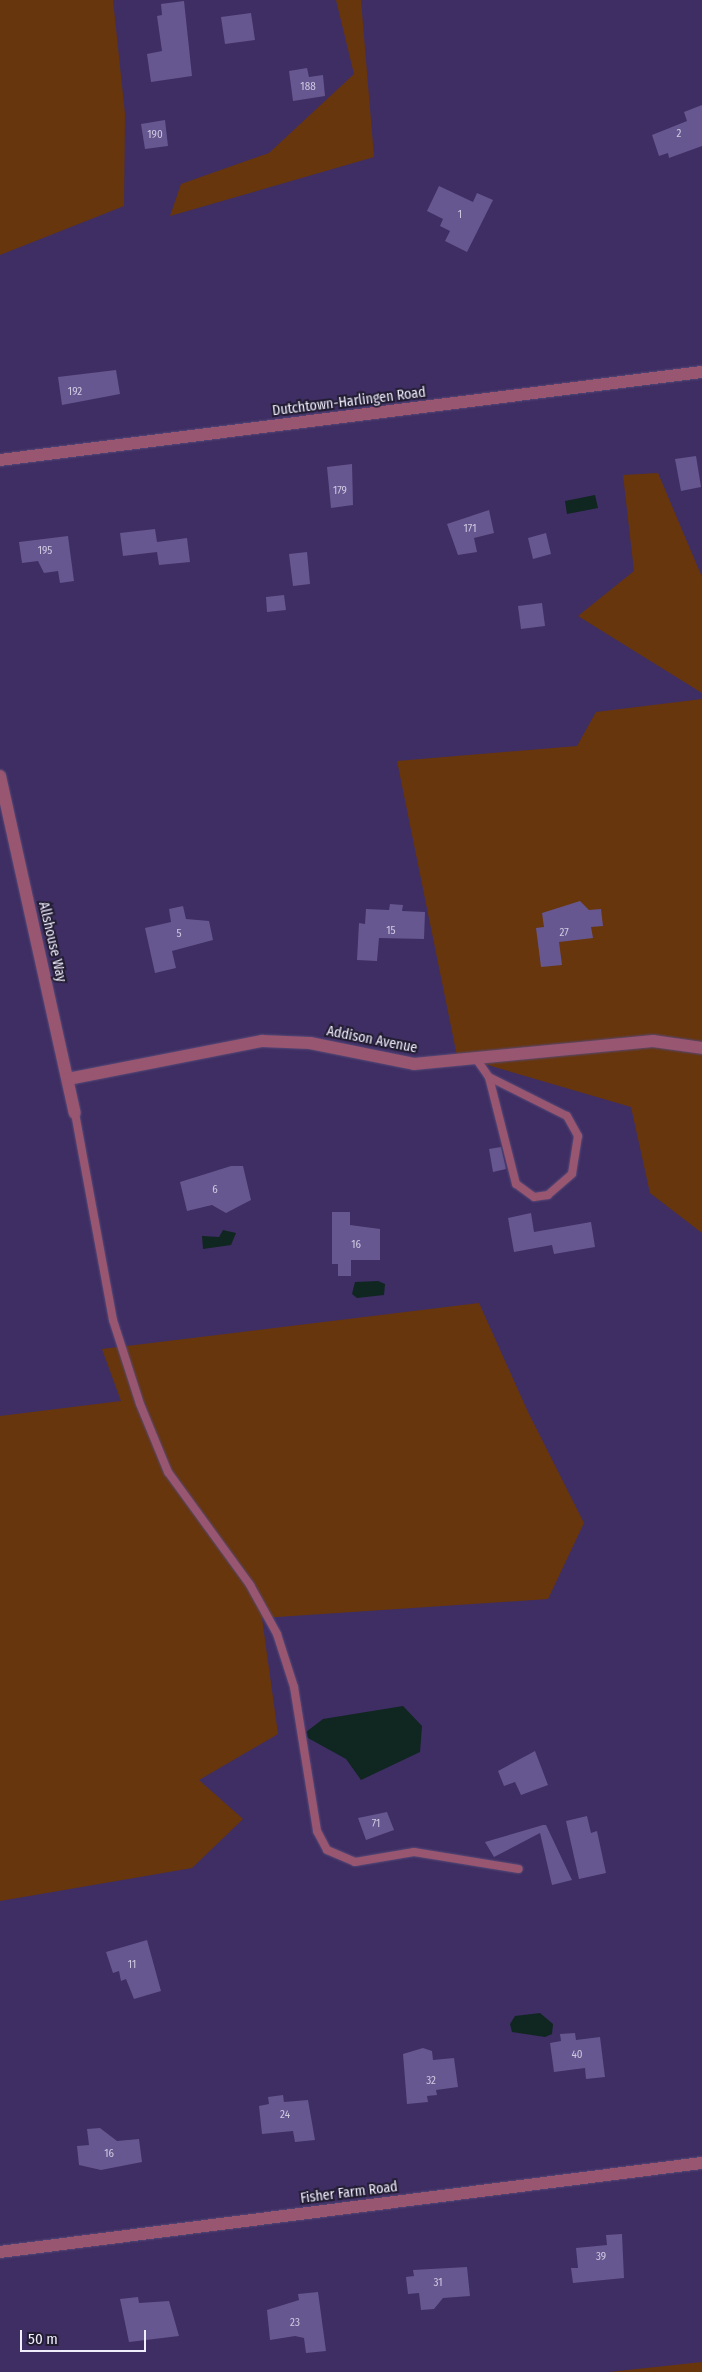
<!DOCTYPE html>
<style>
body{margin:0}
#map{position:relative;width:702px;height:2372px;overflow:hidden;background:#3e2e63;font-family:"Fira Sans Condensed",sans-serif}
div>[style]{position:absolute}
.green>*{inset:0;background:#68360c}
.water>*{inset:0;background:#102620}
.building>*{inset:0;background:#665790}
.roads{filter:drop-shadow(0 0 1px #574978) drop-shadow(0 0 1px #574978)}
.service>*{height:8px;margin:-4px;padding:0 4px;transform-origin:4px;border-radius:4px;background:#985670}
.minor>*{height:12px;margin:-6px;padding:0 6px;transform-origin:6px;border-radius:6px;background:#985670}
.tertiary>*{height:12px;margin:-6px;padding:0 6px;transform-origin:6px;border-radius:6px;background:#985670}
span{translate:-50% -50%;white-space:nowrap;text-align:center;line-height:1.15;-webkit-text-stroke:4px #231d34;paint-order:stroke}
.number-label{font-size:11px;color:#cec8e0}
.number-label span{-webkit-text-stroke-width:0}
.street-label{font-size:14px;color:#f0eefb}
.scale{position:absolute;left:20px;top:2330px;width:126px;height:22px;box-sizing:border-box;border:2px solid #f0eefb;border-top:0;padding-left:6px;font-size:15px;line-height:18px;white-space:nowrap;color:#f0eefb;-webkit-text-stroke:4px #231d34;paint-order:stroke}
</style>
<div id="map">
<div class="green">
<i style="clip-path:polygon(0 0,113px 0,125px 114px,124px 206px,0 255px)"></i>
<i style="clip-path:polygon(336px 0,361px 0,374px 157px,170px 216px,181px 184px,269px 153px,354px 74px)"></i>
<i style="clip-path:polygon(658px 473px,702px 577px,702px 693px,578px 616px,634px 571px,623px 475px)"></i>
<i style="clip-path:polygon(702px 699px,702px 1233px,650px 1193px,631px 1107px,457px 1056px,397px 761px,577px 746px,596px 712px)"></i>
<i style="clip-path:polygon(479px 1303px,528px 1412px,584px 1523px,548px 1599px,262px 1618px,278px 1734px,199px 1780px,243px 1819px,192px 1868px,0 1901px,0 1416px,121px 1401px,102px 1349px)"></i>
<i style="clip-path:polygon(702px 2362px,702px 2372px,609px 2372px)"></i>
</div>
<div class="water">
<i style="clip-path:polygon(595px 495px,598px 508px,567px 514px,565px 501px)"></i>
<i style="clip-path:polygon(223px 1230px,236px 1233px,231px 1245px,203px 1249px,202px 1236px,219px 1237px)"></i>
<i style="clip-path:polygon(378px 1281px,385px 1284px,384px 1295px,357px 1298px,352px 1294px,355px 1282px)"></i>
<i style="clip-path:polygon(403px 1706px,422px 1726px,420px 1752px,361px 1780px,346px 1759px,308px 1738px,306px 1732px,323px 1719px)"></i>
<i style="clip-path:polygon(540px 2013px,553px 2024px,552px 2034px,545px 2037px,512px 2032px,510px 2024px,515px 2016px)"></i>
</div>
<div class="building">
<i style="clip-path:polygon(184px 1px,192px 76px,151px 82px,147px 54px,162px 51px,157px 16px,162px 15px,161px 4px)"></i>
<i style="clip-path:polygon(251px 13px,255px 40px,225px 44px,221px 17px)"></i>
<i style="clip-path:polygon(307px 68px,309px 77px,323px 75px,325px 96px,293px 101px,289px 71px)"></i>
<i style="clip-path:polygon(702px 105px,702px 146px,669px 158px,668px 153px,659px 156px,652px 135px,687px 121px,684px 112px)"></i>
<i style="clip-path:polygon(165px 120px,168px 146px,145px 149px,141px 124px)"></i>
<i style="clip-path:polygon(439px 186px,473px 202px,477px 193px,493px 200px,467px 252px,445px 241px,450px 231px,440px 226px,443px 219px,427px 211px)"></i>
<i style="clip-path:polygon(116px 370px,120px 394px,62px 405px,58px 377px)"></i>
<i style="clip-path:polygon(696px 456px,701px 487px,681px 491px,675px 459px)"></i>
<i style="clip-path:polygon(352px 464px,353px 505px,331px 508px,327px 467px)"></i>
<i style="clip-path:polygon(489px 510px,494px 533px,474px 538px,477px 552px,458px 555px,447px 524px)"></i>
<i style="clip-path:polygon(155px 529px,157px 542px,187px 538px,190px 562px,159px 565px,157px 552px,123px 556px,120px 533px)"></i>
<i style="clip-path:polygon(546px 533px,551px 554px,533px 559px,528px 538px)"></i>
<i style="clip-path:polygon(68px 536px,74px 581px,60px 583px,58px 571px,44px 573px,38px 561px,22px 563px,19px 542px)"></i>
<i style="clip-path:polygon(307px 552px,310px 584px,293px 586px,289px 554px)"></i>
<i style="clip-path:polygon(284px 595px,286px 610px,267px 612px,266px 597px)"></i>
<i style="clip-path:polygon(542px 603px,545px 626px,521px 629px,518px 606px)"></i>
<i style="clip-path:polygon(580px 901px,589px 910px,601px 909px,603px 926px,591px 927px,593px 938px,559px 942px,562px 965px,541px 967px,536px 928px,544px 927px,542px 913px)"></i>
<i style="clip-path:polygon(390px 904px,403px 905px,402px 911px,425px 912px,424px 939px,379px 938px,377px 961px,357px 960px,359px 923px,365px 924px,366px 909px,389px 910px)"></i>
<i style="clip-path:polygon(183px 906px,186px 919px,209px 921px,213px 940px,172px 951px,176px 968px,155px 973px,145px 928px,171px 922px,169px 909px)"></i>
<i style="clip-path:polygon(501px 1147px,506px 1169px,493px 1172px,489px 1149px)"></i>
<i style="clip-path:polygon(231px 1166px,243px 1166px,251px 1200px,226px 1213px,212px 1205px,187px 1211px,180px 1182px)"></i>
<i style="clip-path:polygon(332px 1212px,350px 1212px,350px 1225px,380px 1229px,380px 1260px,351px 1260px,351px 1276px,338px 1276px,338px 1264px,332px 1264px)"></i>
<i style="clip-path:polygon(531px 1213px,534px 1232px,591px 1222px,595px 1247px,554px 1254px,552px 1245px,514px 1252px,508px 1218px)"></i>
<i style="clip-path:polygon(535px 1751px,548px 1785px,521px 1795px,515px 1782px,504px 1786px,498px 1771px)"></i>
<i style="clip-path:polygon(387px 1812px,394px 1830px,366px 1840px,358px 1818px)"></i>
<i style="clip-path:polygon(587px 1816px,591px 1833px,597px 1831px,606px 1873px,579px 1879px,566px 1821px)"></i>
<i style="clip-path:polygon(543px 1825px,546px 1825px,572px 1880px,552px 1885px,540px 1833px,494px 1857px,485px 1842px)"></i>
<i style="clip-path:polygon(147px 1940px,161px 1991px,134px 1999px,126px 1979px,121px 1981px,119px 1971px,113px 1973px,106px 1952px)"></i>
<i style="clip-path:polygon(575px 2033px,576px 2040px,600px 2037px,605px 2077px,586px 2079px,585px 2068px,554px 2072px,550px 2043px,561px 2041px,560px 2034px)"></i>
<i style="clip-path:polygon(423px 2048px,432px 2051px,433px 2060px,454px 2058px,458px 2087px,436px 2090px,437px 2095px,427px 2096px,428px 2102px,407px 2104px,403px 2054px)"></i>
<i style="clip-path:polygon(283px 2095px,284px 2102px,308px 2100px,315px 2140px,295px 2142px,293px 2131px,262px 2134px,259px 2106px,269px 2104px,268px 2097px)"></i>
<i style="clip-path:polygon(100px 2128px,117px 2141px,139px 2139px,142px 2162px,101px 2170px,79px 2165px,77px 2146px,89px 2145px,87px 2129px)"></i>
<i style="clip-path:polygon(622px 2234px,624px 2278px,573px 2283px,571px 2268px,578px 2268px,576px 2248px,607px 2245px,606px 2235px)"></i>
<i style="clip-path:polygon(467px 2267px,470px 2296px,443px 2298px,434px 2309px,421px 2310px,419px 2293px,408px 2294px,406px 2277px,414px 2276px,413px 2270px)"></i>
<i style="clip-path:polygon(318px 2292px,326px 2351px,306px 2353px,304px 2338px,295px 2336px,270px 2340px,267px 2310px,299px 2300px,298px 2294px)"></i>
<i style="clip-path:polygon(138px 2297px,139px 2303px,169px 2301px,179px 2336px,129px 2342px,120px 2299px)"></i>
</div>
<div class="roads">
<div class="service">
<i style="left:477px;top:1060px;width:21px;rotate:55deg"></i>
<i style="left:489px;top:1077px;width:87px;rotate:26.6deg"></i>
<i style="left:567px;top:1116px;width:23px;rotate:61deg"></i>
<i style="left:578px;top:1136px;width:38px;rotate:99deg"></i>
<i style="left:572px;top:1174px;width:32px;rotate:139deg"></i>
<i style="left:548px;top:1195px;width:14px;rotate:172deg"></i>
<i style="left:534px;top:1197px;width:22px;rotate:-144deg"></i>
<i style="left:516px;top:1184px;width:110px;rotate:-104.2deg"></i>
<i style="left:75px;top:1113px;width:210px;rotate:79.6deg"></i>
<i style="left:113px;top:1320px;width:88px;rotate:72.2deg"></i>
<i style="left:140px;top:1404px;width:74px;rotate:67.6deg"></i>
<i style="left:168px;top:1472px;width:140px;rotate:54deg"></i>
<i style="left:250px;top:1585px;width:56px;rotate:61.1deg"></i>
<i style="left:277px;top:1634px;width:56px;rotate:72.2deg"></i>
<i style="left:294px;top:1687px;width:146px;rotate:80.9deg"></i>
<i style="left:317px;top:1831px;width:21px;rotate:62deg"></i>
<i style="left:327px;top:1850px;width:30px;rotate:23deg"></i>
<i style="left:355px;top:1862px;width:60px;rotate:-9.6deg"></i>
<i style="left:414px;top:1852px;width:106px;rotate:9.2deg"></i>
</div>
<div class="minor">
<i style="left:0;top:776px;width:345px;rotate:77.5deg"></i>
<i style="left:68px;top:1079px;width:198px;rotate:-11.1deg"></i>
<i style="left:262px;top:1041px;width:48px;rotate:2.4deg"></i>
<i style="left:310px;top:1043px;width:106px;rotate:11.4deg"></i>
<i style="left:414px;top:1064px;width:240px;rotate:-5.5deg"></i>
<i style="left:653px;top:1041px;width:49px;rotate:8.1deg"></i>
<i style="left:0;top:2252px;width:708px;rotate:-7.23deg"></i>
</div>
<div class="tertiary">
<i style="left:0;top:460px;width:707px;rotate:-7.15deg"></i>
</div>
</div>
<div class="number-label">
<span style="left:308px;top:87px">188</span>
<span style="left:679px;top:134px">2</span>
<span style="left:155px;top:135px">190</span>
<span style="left:460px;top:215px">1</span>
<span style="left:75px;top:392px">192</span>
<span style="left:340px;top:491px">179</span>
<span style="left:470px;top:529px">171</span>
<span style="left:45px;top:551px">195</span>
<span style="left:391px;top:931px">15</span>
<span style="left:564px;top:933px">27</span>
<span style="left:179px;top:934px">5</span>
<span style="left:215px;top:1190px">6</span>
<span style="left:356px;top:1245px">16</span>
<span style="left:376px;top:1824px">71</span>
<span style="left:132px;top:1965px">11</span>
<span style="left:577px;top:2055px">40</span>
<span style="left:431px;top:2081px">32</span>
<span style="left:285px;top:2115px">24</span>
<span style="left:109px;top:2154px">16</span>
<span style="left:601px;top:2257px">39</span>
<span style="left:438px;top:2283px">31</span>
<span style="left:295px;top:2323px">23</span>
</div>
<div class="street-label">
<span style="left:349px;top:402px;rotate:-7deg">Dutchtown-Harlingen Road</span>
<span style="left:52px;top:942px;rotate:77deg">Allshouse Way</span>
<span style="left:372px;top:1040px;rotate:11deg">Addison Avenue</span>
<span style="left:349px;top:2193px;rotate:-7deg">Fisher Farm Road</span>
</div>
<div class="scale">50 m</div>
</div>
